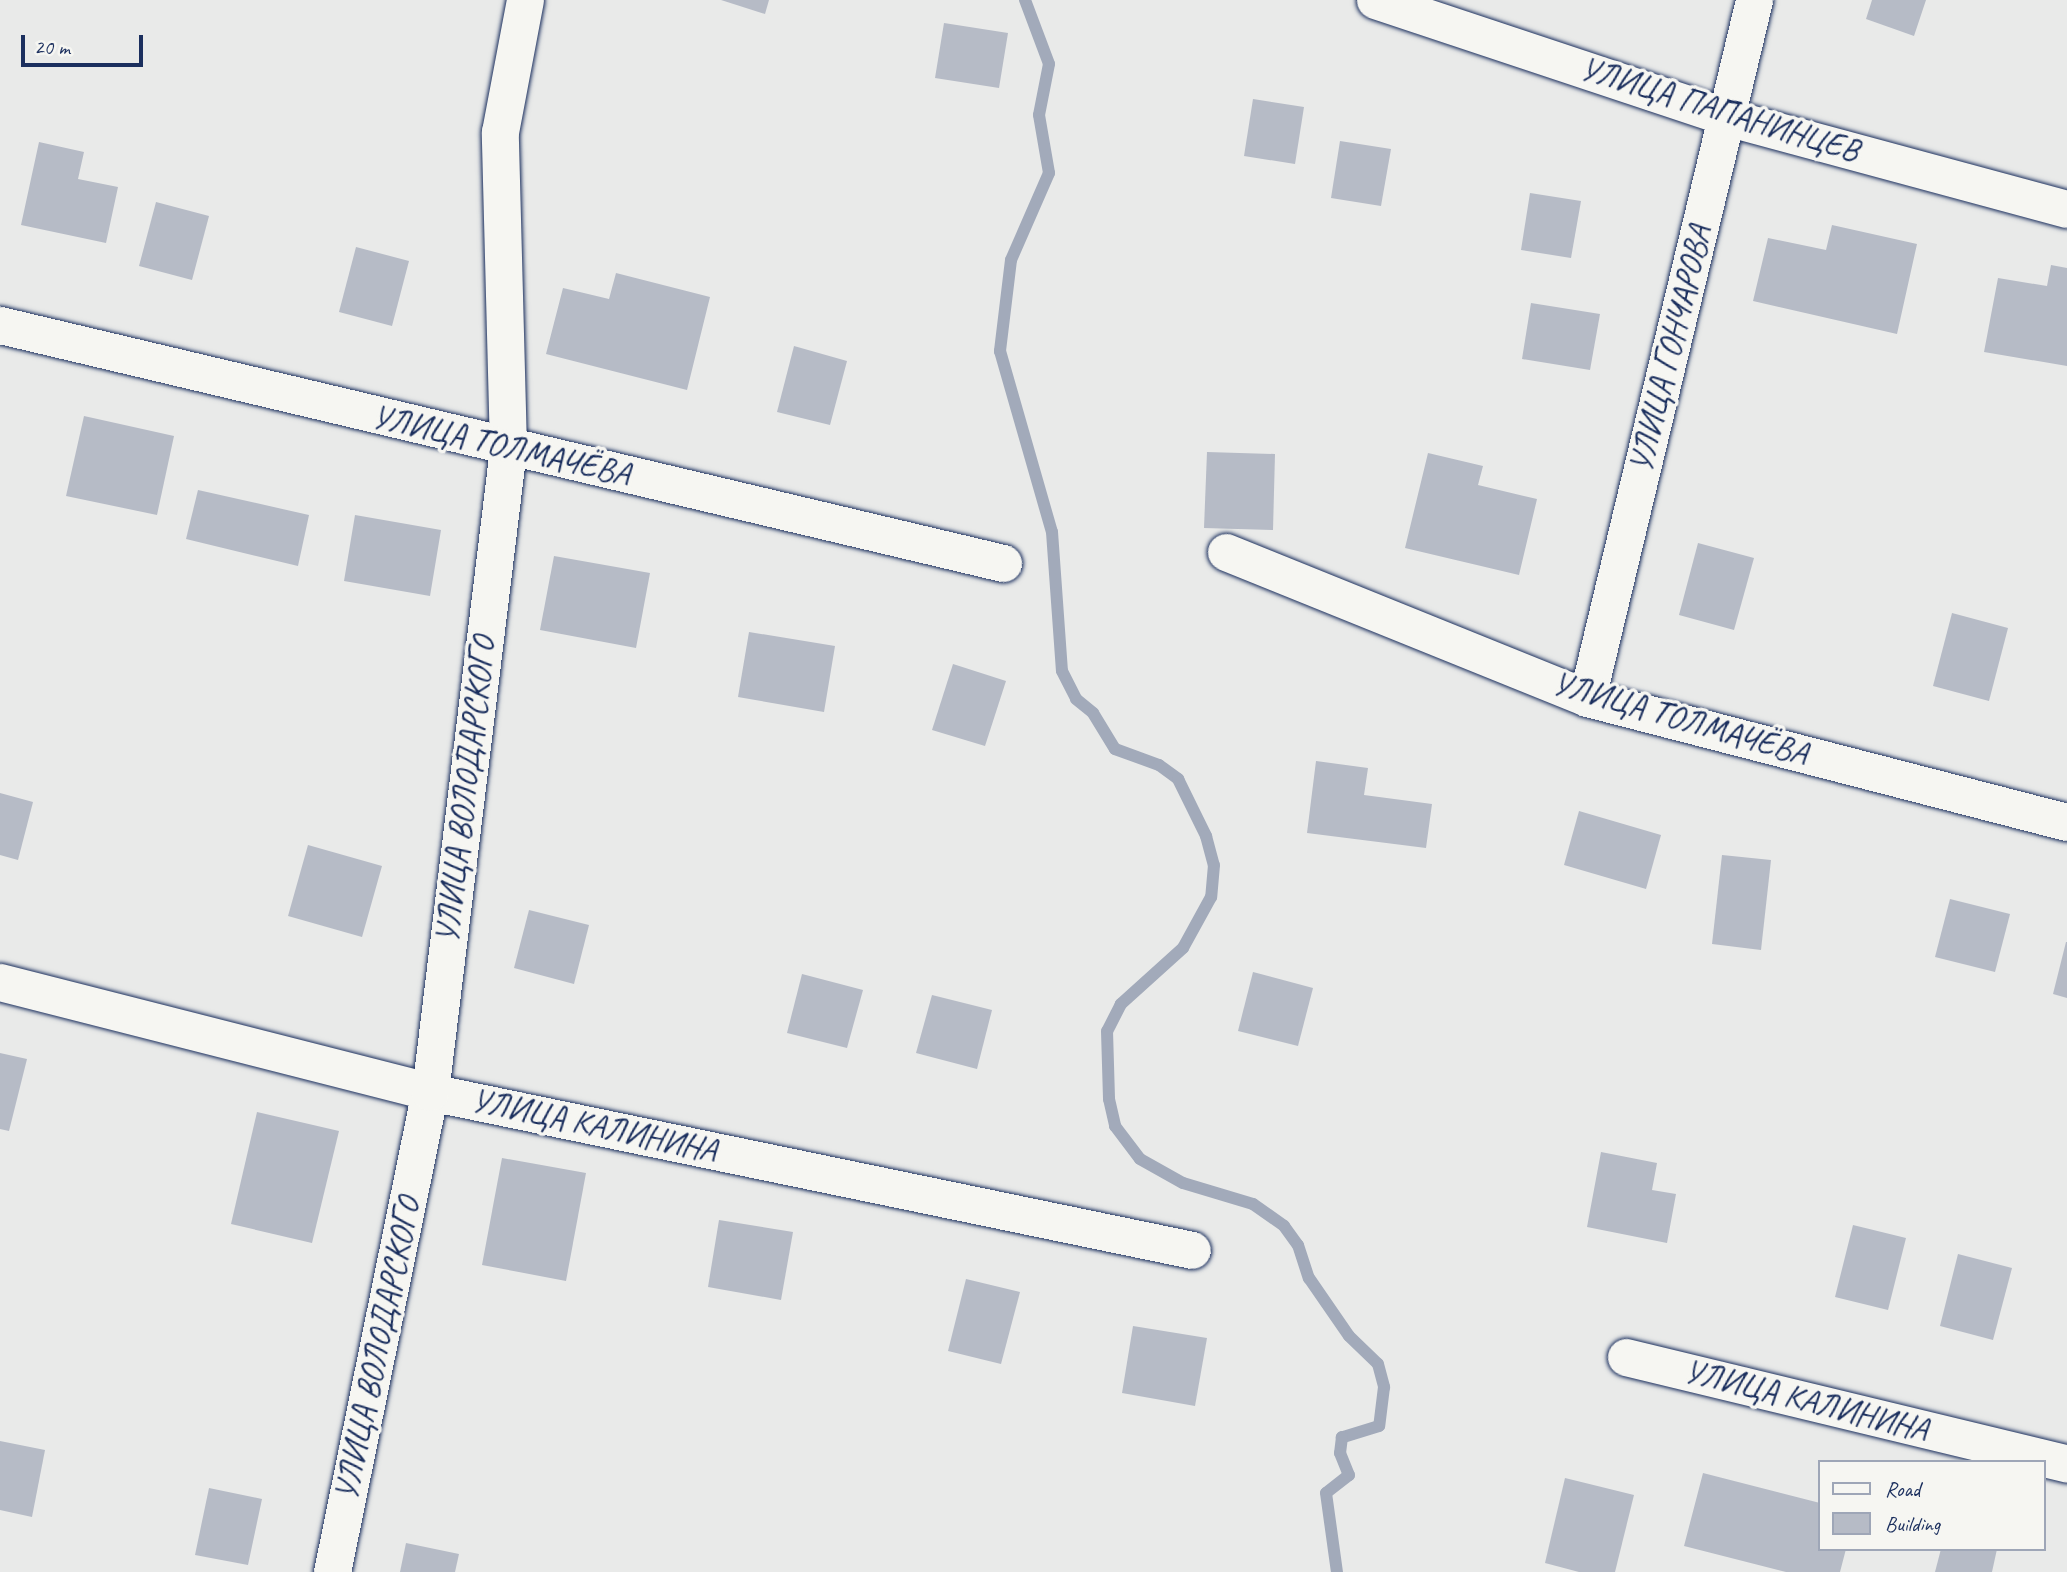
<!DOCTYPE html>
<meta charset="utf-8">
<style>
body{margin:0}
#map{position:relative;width:2067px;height:1572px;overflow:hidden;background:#e9eae9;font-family:Caveat,sans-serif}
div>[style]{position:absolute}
.stream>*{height:12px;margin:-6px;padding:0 6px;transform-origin:6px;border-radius:6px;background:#a2aaba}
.building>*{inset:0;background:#b6bbc6}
.roads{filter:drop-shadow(0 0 2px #1b2f5e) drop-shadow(0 0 2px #1b2f5e)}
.minor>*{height:37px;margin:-18.5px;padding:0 18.5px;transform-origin:18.5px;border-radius:18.5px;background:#f6f6f2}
span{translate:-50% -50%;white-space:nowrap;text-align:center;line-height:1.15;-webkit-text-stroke:7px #f6f6f2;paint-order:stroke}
.street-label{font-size:33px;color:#1b2f5e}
.legend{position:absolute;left:1818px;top:1460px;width:228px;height:91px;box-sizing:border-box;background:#f6f6f2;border:2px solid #9ea6b7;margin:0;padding:9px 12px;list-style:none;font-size:21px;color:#1b2f5e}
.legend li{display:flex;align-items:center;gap:14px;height:35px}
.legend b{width:35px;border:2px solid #9ea6b7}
.scale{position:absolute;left:21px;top:35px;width:122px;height:32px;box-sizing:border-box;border:4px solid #1b2f5e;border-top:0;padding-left:9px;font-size:21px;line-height:24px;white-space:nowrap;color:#1b2f5e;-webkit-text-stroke:5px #f6f6f2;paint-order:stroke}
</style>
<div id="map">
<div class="stream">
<i style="left:1025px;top:0;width:68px;rotate:69.4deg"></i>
<i style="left:1049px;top:64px;width:52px;rotate:101.1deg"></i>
<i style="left:1039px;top:115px;width:59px;rotate:80.2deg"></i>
<i style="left:1049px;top:173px;width:95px;rotate:113.6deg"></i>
<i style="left:1011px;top:260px;width:92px;rotate:96.9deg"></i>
<i style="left:1000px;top:351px;width:188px;rotate:74deg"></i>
<i style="left:1052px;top:532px;width:139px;rotate:85.9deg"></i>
<i style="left:1062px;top:671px;width:31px;rotate:63deg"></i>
<i style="left:1076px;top:699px;width:22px;rotate:39deg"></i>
<i style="left:1093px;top:713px;width:42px;rotate:58.6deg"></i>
<i style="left:1115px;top:749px;width:47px;rotate:20deg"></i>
<i style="left:1159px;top:765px;width:24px;rotate:36deg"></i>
<i style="left:1178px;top:779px;width:64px;rotate:63.8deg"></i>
<i style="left:1206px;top:836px;width:30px;rotate:75deg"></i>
<i style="left:1214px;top:865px;width:32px;rotate:95deg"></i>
<i style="left:1211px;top:897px;width:58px;rotate:118.8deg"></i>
<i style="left:1183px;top:948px;width:84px;rotate:137.9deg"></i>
<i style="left:1121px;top:1004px;width:30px;rotate:117deg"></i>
<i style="left:1107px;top:1031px;width:68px;rotate:88.3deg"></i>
<i style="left:1109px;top:1099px;width:28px;rotate:77deg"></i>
<i style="left:1115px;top:1126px;width:41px;rotate:52.9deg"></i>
<i style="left:1140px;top:1159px;width:49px;rotate:29.2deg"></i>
<i style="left:1183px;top:1183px;width:73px;rotate:16.7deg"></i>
<i style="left:1253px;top:1204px;width:38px;rotate:35deg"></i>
<i style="left:1284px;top:1226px;width:24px;rotate:54deg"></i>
<i style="left:1298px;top:1245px;width:35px;rotate:72deg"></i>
<i style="left:1309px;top:1278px;width:70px;rotate:55.4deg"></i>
<i style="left:1349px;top:1336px;width:40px;rotate:44deg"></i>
<i style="left:1378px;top:1364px;width:24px;rotate:75deg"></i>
<i style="left:1384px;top:1387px;width:39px;rotate:97deg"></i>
<i style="left:1379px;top:1426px;width:39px;rotate:163deg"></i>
<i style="left:1342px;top:1437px;width:16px;rotate:97deg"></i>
<i style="left:1340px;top:1453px;width:24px;rotate:68deg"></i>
<i style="left:1349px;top:1475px;width:29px;rotate:142deg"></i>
<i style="left:1326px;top:1493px;width:80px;rotate:82.1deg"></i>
</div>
<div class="building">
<i style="clip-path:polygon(721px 0,769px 0,765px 14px)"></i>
<i style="clip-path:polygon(1872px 0,1926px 0,1914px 36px,1866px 19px)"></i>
<i style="clip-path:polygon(944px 23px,1008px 33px,999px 88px,935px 78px)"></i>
<i style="clip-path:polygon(1253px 99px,1304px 107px,1295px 164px,1244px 156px)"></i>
<i style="clip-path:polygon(1340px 141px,1391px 149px,1381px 206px,1331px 198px)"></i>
<i style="clip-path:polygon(39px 142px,84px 152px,78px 179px,118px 187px,106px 243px,21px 225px)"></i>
<i style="clip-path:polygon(1530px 193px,1581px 201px,1571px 258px,1521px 250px)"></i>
<i style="clip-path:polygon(156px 202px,209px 216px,192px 280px,139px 266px)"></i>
<i style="clip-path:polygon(1832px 225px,1917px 244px,1897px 334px,1753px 301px,1768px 238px,1826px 250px)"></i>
<i style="clip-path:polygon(356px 247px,409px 261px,392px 326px,339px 312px)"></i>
<i style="clip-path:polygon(2051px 265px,2067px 268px,2067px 366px,1984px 352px,1998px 278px,2047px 286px)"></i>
<i style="clip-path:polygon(616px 273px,710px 297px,687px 390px,546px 354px,563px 288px,609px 299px)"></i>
<i style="clip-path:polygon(1531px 303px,1600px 314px,1590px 370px,1522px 359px)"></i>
<i style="clip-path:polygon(794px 346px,847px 361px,830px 425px,777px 412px)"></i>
<i style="clip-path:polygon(84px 416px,174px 436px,157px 515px,66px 496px)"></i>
<i style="clip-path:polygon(1207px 452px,1275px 454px,1273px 530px,1204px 528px)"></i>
<i style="clip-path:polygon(1428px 453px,1483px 466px,1478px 485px,1537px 499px,1519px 575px,1405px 548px)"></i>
<i style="clip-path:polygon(198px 490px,309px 515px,298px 566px,186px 539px)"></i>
<i style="clip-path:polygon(355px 515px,441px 530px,430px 596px,344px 581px)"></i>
<i style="clip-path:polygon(1698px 543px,1754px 558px,1734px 630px,1679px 615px)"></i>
<i style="clip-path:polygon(554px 556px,650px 573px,636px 648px,540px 630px)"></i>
<i style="clip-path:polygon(1952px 613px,2008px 628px,1989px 701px,1933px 686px)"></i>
<i style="clip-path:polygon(749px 632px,835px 646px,824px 712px,738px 697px)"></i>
<i style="clip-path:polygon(953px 664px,1006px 681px,985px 746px,932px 730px)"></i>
<i style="clip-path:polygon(1316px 761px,1368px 768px,1364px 795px,1432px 804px,1426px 848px,1307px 833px)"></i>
<i style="clip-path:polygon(0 793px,33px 802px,18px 860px,0 855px)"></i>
<i style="clip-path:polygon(1579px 811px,1661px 835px,1646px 889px,1564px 865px)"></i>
<i style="clip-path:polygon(308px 845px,382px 866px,362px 937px,288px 916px)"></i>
<i style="clip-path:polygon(1722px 855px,1771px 860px,1761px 950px,1712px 944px)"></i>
<i style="clip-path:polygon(1950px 899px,2010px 914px,1995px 972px,1935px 957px)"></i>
<i style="clip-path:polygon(529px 910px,589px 925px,574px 984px,514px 968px)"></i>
<i style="clip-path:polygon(2066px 942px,2067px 942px,2067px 998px,2053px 994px)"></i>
<i style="clip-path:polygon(1253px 972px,1313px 988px,1298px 1046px,1238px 1031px)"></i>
<i style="clip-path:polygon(802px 974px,863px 990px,847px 1048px,787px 1033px)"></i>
<i style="clip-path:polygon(932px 995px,992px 1010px,977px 1069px,916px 1053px)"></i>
<i style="clip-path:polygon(0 1053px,27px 1059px,9px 1131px,0 1129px)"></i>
<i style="clip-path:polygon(257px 1112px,339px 1131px,312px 1243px,231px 1224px)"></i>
<i style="clip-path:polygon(1601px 1152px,1657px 1163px,1652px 1190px,1676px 1194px,1667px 1243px,1587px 1227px)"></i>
<i style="clip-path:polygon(502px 1158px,586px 1173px,566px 1281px,482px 1265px)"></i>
<i style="clip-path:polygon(719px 1220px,793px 1232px,781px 1300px,708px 1287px)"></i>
<i style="clip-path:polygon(1853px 1225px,1906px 1238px,1888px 1310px,1835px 1297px)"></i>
<i style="clip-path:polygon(1958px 1254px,2012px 1268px,1993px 1340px,1940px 1326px)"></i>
<i style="clip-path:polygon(966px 1279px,1020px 1292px,1001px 1364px,948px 1351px)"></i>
<i style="clip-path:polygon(1133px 1326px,1207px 1338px,1195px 1406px,1122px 1393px)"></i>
<i style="clip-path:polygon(0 1441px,45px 1450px,32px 1517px,0 1510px)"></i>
<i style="clip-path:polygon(1703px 1473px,1820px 1503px,1820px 1549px,1846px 1549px,1840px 1572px,1786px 1572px,1684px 1546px)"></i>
<i style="clip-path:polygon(1565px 1478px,1634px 1495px,1615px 1572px,1579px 1572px,1545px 1563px)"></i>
<i style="clip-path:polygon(209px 1488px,262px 1499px,248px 1565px,195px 1555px)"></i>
<i style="clip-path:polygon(406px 1543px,459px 1554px,455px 1572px,400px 1572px)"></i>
<i style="clip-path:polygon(1941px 1549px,1997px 1549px,1992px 1572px,1935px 1572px)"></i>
</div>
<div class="roads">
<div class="minor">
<i style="left:1375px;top:0;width:370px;rotate:18.4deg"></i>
<i style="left:1726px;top:117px;width:353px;rotate:15.1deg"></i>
<i style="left:0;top:325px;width:1031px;rotate:13.35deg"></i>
<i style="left:1226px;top:552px;width:389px;rotate:22deg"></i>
<i style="left:1587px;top:698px;width:496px;rotate:14.5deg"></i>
<i style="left:1587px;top:698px;width:718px;rotate:-76.54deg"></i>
<i style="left:0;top:982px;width:444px;rotate:14.3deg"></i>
<i style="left:430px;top:1092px;width:778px;rotate:11.71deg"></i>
<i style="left:1626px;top:1357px;width:454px;rotate:13.6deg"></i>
<i style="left:332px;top:1572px;width:490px;rotate:-78.5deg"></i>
<i style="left:430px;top:1092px;width:649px;rotate:-83.09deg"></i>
<i style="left:508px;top:448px;width:316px;rotate:-91.5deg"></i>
<i style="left:500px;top:132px;width:134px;rotate:-79.3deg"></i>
</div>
</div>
<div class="street-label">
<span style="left:1719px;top:110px;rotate:17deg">УЛИЦА ПАПАНИНЦЕВ</span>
<span style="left:1671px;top:349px;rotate:-76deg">УЛИЦА ГОНЧАРОВА</span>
<span style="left:501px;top:446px;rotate:13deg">УЛИЦА ТОЛМАЧЁВА</span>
<span style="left:1680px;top:719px;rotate:16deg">УЛИЦА ТОЛМАЧЁВА</span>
<span style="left:466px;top:790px;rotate:-83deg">УЛИЦА ВОЛОДАРСКОГО</span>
<span style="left:594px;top:1126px;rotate:12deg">УЛИЦА КАЛИНИНА</span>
<span style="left:378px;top:1349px;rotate:-78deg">УЛИЦА ВОЛОДАРСКОГО</span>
<span style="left:1806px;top:1401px;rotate:14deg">УЛИЦА КАЛИНИНА</span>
</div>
<ul class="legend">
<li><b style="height:9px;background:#f6f6f2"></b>Road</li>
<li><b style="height:19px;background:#b6bbc6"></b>Building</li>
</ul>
<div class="scale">20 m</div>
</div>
